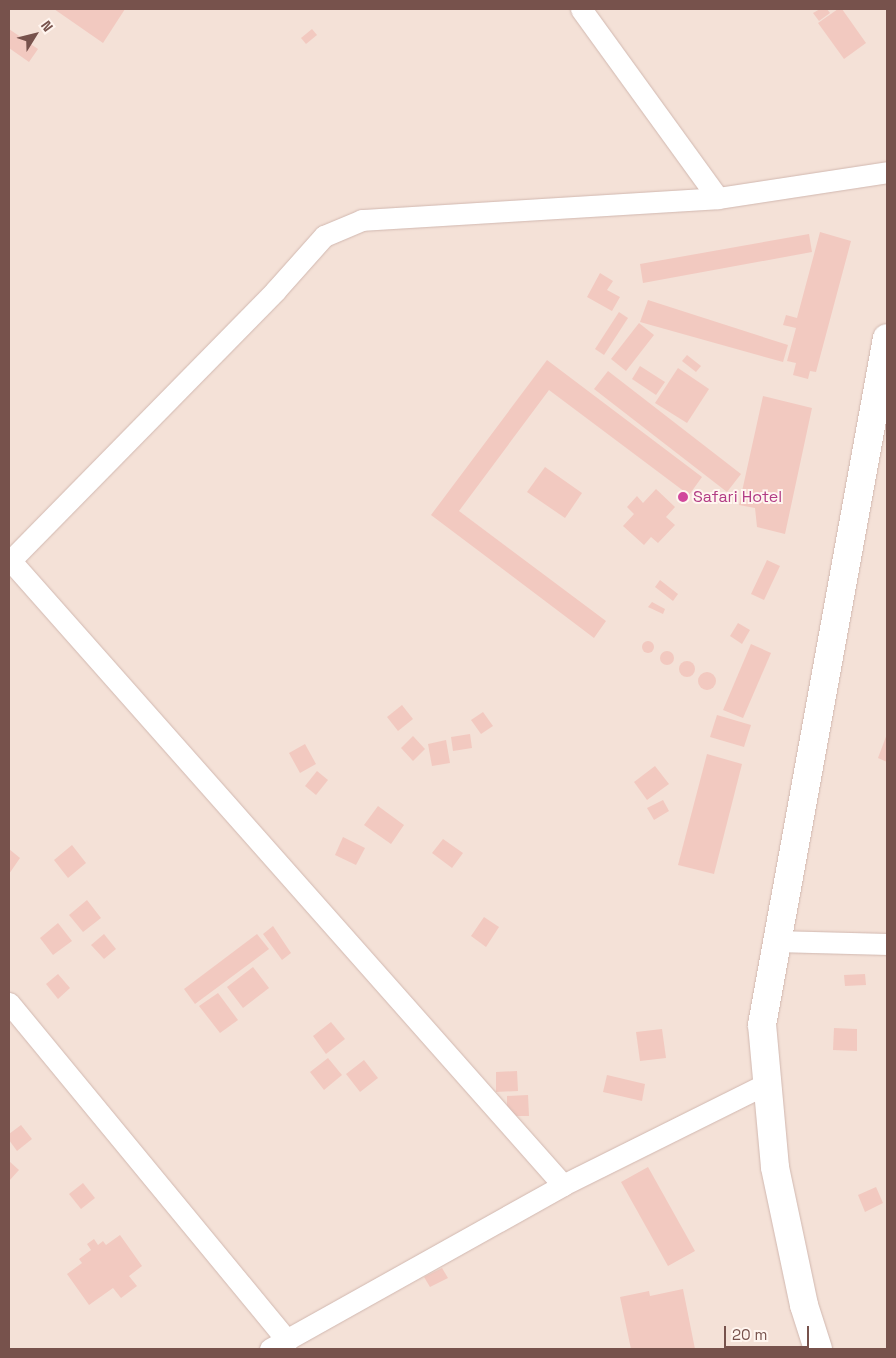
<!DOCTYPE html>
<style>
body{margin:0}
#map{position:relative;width:896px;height:1358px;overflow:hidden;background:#fcf0e8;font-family:"Space Grotesk",sans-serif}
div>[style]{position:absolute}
.residential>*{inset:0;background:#f4e1d7}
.building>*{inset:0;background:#f2c9c0}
.round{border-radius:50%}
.roads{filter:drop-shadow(0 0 1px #d1b8b0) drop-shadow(0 0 1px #d1b8b0)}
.street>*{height:21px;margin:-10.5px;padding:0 10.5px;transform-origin:10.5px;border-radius:10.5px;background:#fff}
.secondary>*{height:28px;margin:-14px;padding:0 14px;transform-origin:14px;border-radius:14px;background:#fff}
.dots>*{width:14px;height:14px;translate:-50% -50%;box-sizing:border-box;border:2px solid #fff5ef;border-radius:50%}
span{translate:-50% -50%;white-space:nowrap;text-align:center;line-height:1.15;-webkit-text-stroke:4px #fff5ef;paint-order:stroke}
.hotel-label{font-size:16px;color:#b23c85}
.left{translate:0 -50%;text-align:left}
.frame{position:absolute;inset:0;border:10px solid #77524c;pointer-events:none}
.north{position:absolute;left:10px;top:10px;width:50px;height:50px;-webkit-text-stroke:4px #fff5ef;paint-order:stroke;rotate:54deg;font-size:14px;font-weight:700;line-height:20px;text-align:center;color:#77524c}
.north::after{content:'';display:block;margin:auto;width:18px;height:22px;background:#77524c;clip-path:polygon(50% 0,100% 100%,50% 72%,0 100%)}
.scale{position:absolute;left:724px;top:1326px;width:85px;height:22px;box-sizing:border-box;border:2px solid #77524c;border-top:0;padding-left:6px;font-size:15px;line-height:18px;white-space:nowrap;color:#77524c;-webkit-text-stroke:4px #fff5ef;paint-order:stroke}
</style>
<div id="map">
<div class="residential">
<i style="clip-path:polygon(9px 9px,887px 9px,887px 1349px,9px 1349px)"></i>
</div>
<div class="building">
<i style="clip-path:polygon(54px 9px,125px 9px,103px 43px)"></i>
<i style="clip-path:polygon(820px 9px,827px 9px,830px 13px,819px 21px,813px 13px)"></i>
<i style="clip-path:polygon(838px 9px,842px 9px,866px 43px,844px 59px,818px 23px)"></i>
<i style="clip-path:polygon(9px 29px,38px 49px,29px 62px,9px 48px)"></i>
<i style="clip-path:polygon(312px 29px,317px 35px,306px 44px,301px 38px)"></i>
<i style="clip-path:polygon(820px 232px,851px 241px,816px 372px,810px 371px,808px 379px,793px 375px,796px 363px,787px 361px,796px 328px,783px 325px,786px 315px,797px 318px)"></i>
<i style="clip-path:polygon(809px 234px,812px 252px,643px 283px,640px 264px)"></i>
<i style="clip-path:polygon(600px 273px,613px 281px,607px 290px,620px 297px,612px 311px,587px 297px)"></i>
<i style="clip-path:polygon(648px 300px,788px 345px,783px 362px,640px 322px)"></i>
<i style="clip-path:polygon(619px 312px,628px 318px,604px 355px,595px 349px)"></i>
<i style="clip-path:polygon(639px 323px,654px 335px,626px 371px,611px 359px)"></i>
<i style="clip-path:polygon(687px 355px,701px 366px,696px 372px,682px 361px)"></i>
<i style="clip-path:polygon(547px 360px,702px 477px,689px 495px,549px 390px,459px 511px,606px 621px,594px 638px,431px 515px)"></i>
<i style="clip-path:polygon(640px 366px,665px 382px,656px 395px,632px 379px)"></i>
<i style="clip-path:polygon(678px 368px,709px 389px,687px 423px,655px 403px)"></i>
<i style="clip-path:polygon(608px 371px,741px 474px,727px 492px,594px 389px)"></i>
<i style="clip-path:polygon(763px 396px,812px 408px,785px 534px,757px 527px,755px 508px,739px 505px)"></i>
<i style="clip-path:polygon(545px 467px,582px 493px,565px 518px,527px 492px)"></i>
<i style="clip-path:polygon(656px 489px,675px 507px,666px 517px,675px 525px,658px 543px,651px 537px,644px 545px,623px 526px,634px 514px,627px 507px,637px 496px,643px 503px)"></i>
<i style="clip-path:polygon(767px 560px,780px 566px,764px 600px,751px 594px)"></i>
<i style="clip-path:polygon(660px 580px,678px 594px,673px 601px,655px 587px)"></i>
<i style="clip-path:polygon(652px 602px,665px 609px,663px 614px,648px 607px)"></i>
<i style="clip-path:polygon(738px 623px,750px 630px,742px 644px,730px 636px)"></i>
<i class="round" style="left:642px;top:641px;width:12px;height:12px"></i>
<i style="clip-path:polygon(751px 644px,771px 653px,743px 718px,723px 710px)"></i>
<i class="round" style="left:660px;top:651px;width:14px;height:14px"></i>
<i class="round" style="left:679px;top:661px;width:16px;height:16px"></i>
<i class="round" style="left:698px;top:672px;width:18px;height:18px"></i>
<i style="clip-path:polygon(402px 705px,413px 719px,398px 731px,387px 717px)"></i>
<i style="clip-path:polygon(483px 712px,493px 726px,481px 734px,471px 720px)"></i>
<i style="clip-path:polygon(717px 715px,751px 725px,744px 747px,710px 737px)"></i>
<i style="clip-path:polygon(470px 734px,472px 748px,453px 751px,451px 737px)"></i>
<i style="clip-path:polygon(887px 734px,887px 762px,878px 758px)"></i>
<i style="clip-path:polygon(413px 736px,425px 749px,413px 761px,401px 748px)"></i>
<i style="clip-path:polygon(446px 740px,450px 763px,432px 766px,428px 744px)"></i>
<i style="clip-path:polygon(305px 744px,316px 764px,300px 773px,289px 753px)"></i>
<i style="clip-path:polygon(707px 754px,742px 764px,714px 874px,678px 865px)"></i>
<i style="clip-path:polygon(655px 766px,669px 784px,647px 800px,634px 782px)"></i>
<i style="clip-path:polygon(317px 771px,328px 780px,316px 795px,305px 786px)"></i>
<i style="clip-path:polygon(663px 800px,669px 811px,654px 820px,647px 808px)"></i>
<i style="clip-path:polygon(378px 806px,404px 825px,391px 844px,364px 825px)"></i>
<i style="clip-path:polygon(343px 837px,365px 848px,356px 865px,335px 855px)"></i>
<i style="clip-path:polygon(443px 839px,463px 853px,452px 868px,432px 853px)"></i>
<i style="clip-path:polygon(72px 845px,86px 863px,68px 878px,54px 860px)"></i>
<i style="clip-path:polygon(9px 849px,20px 858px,9px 874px)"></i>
<i style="clip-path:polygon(87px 900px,101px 918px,83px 932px,69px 915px)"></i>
<i style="clip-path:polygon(484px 917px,499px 927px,486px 947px,471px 936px)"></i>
<i style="clip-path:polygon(58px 923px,72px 941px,53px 955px,40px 938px)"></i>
<i style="clip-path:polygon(273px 926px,291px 953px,282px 960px,263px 934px)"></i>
<i style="clip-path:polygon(104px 934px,116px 949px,104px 959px,91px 945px)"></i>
<i style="clip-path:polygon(257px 934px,269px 949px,195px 1004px,184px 989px)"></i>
<i style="clip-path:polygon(253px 967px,269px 988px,243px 1008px,227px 987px)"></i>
<i style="clip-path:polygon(58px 974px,70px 988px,58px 999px,46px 984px)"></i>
<i style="clip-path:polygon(865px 974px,866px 985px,845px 986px,844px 975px)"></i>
<i style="clip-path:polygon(218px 993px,238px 1020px,220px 1033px,199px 1006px)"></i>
<i style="clip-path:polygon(331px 1022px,345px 1039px,326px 1054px,313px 1036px)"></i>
<i style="clip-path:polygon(834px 1028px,857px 1029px,857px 1051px,833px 1050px)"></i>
<i style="clip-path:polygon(662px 1029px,666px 1058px,640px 1061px,636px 1032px)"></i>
<i style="clip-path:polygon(328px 1058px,342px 1075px,324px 1090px,310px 1072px)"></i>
<i style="clip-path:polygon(364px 1060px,378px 1078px,360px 1092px,346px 1074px)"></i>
<i style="clip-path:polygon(517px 1071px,518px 1091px,496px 1092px,496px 1072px)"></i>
<i style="clip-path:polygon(607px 1075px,645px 1084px,642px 1101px,603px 1092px)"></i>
<i style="clip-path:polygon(528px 1095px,529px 1116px,507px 1116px,507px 1096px)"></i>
<i style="clip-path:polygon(21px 1125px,32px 1139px,17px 1151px,9px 1140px,9px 1134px)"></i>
<i style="clip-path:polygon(9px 1161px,19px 1170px,9px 1181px)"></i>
<i style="clip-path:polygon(648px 1167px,695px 1251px,668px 1266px,621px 1182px)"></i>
<i style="clip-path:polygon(83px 1183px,95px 1198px,81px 1209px,69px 1194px)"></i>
<i style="clip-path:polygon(876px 1187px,883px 1203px,865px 1212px,858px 1195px)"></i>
<i style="clip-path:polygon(120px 1235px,142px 1266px,129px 1276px,137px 1286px,121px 1298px,113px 1288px,89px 1305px,67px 1274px,82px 1263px,79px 1259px,91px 1250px,87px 1244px,94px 1239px,98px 1245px,103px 1241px,106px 1245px)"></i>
<i style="clip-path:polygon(442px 1268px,448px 1278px,430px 1287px,424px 1277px)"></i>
<i style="clip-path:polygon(683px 1289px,695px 1349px,631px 1349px,620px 1297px,649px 1291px,650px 1296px)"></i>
</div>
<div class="roads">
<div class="street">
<i style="left:581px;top:9px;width:233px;rotate:54.1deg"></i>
<i style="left:9px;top:559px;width:836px;rotate:48.49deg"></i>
<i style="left:9px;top:562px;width:380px;rotate:-45.5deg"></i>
<i style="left:275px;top:291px;width:74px;rotate:-48.3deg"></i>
<i style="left:324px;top:236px;width:41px;rotate:-22.8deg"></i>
<i style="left:362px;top:220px;width:357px;rotate:-3.5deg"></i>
<i style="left:718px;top:198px;width:171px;rotate:-8.7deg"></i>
<i style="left:776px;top:941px;width:111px;rotate:1.5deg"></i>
<i style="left:9px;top:1003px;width:438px;rotate:50.5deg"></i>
<i style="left:270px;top:1349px;width:336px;rotate:-29.2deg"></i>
<i style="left:563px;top:1185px;width:227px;rotate:-26.5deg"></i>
</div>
<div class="secondary">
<i style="left:818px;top:1349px;width:46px;rotate:-107.7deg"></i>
<i style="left:804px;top:1305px;width:141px;rotate:-101.9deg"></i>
<i style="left:775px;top:1167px;width:143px;rotate:-95.2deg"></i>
<i style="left:762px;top:1025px;width:698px;rotate:-79.69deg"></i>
</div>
</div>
<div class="dots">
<i style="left:683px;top:497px;background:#d1479c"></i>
</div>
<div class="hotel-label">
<span class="left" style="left:693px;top:497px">Safari Hotel</span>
</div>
<div class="frame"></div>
<div class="north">N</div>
<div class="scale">20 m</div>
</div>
